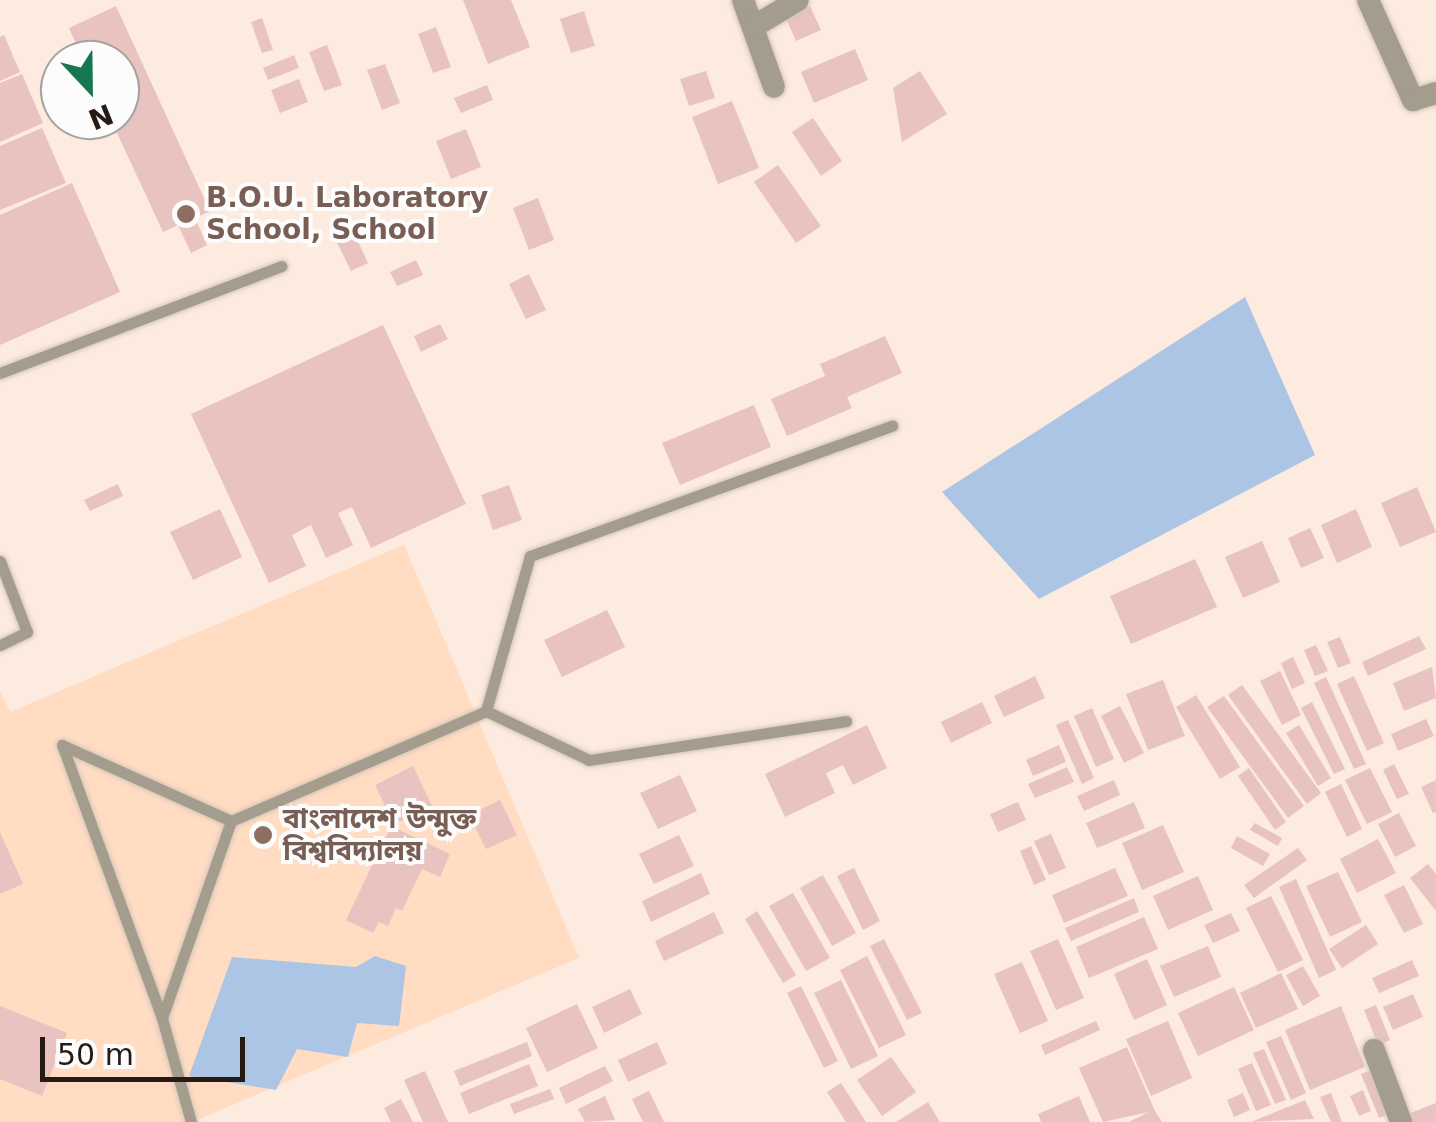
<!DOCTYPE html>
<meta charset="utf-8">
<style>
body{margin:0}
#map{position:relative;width:1436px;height:1122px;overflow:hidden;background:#fcebde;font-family:"DejaVu Sans","Noto Sans Bengali",sans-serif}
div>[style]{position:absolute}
.built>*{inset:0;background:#ffdcc2}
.water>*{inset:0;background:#acc5e4}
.building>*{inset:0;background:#e8c3c0}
.roads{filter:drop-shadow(0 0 2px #d5c6ba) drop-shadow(0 0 2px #d5c6ba)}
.service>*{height:11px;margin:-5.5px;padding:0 5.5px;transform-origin:5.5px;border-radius:5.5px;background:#a49c8d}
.minor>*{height:22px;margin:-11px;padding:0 11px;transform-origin:11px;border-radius:11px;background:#a49c8d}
.dots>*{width:28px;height:28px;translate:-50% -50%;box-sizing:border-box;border:5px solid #fcfcfc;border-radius:50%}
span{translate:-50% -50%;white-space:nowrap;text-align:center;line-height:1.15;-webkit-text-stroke:8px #fcfcfc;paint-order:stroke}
.education-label{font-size:28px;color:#785e54;font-weight:700}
.left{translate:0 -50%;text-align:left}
.north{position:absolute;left:40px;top:40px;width:100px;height:100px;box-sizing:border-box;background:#fcfcfc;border:2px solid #a6a29f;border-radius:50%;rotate:158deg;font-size:28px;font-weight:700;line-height:40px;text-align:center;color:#251b14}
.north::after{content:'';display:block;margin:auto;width:35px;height:45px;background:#167850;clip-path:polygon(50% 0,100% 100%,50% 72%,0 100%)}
.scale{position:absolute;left:40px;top:1037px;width:205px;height:45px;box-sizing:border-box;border:5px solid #251b14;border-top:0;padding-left:12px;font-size:30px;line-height:35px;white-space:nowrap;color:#251b14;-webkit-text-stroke:8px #fcfcfc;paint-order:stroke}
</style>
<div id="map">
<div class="built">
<i style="clip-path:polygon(404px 545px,579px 958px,192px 1122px,0 1122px,0 691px,10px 712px)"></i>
</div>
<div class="water">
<i style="clip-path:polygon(1245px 297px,1315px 455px,1039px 599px,942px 492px)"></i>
<i style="clip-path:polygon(375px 956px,406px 966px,399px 1026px,357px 1023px,348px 1057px,297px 1049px,276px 1090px,189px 1076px,232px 957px,356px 967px)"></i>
</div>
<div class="building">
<i style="clip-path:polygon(463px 0,511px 0,530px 47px,488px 64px)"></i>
<i style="clip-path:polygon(116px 6px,210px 211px,195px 218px,207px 245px,191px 253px,178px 225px,163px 232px,111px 120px,120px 120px,120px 60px,83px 60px,69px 28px)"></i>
<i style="clip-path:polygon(810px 6px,821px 30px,796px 41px,785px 16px)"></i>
<i style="clip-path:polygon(584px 11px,595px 46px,571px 53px,560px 19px)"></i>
<i style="clip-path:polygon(262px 18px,273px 50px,262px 53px,251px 22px)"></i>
<i style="clip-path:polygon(436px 27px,451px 67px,433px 73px,418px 34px)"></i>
<i style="clip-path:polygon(4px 35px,20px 72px,0 81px,0 37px)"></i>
<i style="clip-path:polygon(327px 45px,342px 85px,324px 91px,309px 52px)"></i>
<i style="clip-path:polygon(855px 49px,868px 80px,814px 103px,801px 72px)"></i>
<i style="clip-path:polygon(294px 55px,299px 68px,268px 80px,263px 68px)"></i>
<i style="clip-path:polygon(385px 64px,400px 103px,382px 110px,367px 70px)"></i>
<i style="clip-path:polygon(706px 71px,715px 98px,689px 106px,680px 79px)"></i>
<i style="clip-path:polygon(920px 71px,947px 114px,902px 142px,893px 88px)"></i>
<i style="clip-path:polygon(22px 74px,43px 123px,0 142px,0 83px)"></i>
<i style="clip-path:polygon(299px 79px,308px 102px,280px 113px,271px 90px)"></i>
<i style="clip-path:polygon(487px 85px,493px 100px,461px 113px,454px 98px)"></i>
<i style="clip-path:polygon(732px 101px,759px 168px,718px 184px,692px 117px)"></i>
<i style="clip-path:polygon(813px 118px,842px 161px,821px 176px,792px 132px)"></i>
<i style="clip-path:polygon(42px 128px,66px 183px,0 210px,0 146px)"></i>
<i style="clip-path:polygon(466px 129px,481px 167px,451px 179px,436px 141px)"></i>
<i style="clip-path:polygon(778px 165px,821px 226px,796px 243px,754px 182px)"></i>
<i style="clip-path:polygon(72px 183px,120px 292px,0 345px,0 215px)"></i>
<i style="clip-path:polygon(538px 198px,554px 240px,529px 250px,513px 208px)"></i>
<i style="clip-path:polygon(349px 222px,368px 263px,351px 271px,331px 230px)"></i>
<i style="clip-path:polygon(416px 260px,423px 275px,397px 286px,390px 272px)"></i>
<i style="clip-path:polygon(529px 274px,546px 310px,526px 319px,509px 284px)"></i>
<i style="clip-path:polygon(440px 324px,448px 339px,421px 352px,414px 336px)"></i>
<i style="clip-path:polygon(383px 325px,466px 504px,371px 548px,352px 507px,338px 513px,353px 545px,326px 558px,311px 525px,292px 535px,306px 566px,269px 583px,191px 414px)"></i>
<i style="clip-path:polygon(885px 336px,902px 373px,847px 397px,852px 408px,787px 436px,771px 399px,825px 376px,820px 364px)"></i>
<i style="clip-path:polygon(754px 405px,771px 447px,680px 485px,662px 443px)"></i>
<i style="clip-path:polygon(118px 484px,123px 496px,90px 511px,84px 500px)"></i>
<i style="clip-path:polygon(509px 485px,522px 520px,493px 530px,481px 495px)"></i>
<i style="clip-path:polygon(1417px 487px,1436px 532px,1400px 547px,1381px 503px)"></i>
<i style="clip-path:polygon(220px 509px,242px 557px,193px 580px,170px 532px)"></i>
<i style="clip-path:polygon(1356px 509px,1372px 547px,1337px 563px,1321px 525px)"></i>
<i style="clip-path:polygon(1310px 528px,1324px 558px,1301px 568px,1288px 538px)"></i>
<i style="clip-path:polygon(1262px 541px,1280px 582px,1243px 598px,1225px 557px)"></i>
<i style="clip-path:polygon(1195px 559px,1217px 607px,1131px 644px,1110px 596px)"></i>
<i style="clip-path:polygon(607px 610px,625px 647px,562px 677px,544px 640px)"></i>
<i style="clip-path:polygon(1419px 636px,1426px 649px,1368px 676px,1362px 662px)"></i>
<i style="clip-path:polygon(1340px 637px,1351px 663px,1338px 668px,1327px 642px)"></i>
<i style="clip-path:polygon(1316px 645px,1328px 671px,1315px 676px,1304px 650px)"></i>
<i style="clip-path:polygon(1293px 657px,1305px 683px,1292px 689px,1281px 663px)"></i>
<i style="clip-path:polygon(1432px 667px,1436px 698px,1404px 711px,1393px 683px)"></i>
<i style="clip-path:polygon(1280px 671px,1301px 715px,1282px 725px,1260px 681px)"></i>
<i style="clip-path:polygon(1035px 676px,1045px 698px,1004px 717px,994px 696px)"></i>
<i style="clip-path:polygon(1354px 676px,1384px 743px,1367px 751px,1337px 684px)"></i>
<i style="clip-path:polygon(1326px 677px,1366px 764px,1354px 769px,1314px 683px)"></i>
<i style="clip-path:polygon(1163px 680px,1185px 736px,1148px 750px,1126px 694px)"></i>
<i style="clip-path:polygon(1242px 685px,1321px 793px,1307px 804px,1228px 695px)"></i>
<i style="clip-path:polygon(1196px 695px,1240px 767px,1220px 779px,1176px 707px)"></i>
<i style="clip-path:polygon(1224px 696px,1304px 806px,1288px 818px,1207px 707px)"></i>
<i style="clip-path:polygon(982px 702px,992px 723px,951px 743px,941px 722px)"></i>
<i style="clip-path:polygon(1312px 702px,1345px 769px,1334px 774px,1301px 708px)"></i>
<i style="clip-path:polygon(1120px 706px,1144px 753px,1124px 763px,1101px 716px)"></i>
<i style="clip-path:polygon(1092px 708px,1114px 759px,1096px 767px,1074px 716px)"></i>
<i style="clip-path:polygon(1426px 719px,1434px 736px,1398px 751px,1391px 734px)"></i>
<i style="clip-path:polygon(1068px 720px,1094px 778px,1082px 784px,1056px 725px)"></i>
<i style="clip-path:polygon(867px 725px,887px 768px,853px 785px,843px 765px,826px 773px,835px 793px,785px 817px,765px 774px)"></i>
<i style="clip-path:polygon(1299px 725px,1331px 778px,1318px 786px,1286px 733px)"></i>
<i style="clip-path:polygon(1059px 745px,1066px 762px,1033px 776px,1026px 760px)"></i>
<i style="clip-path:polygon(1394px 764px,1409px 794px,1397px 799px,1383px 770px)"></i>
<i style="clip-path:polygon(413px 766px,432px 806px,394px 824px,375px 785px)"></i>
<i style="clip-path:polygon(1067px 767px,1074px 782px,1035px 798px,1028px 784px)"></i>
<i style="clip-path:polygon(1249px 768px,1286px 822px,1275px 830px,1238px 776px)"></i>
<i style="clip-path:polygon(1370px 768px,1392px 812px,1367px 824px,1345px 780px)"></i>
<i style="clip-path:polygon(680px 775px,697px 811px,658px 829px,640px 793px)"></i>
<i style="clip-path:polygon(1114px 780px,1120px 795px,1084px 811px,1077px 796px)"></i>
<i style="clip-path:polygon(1436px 780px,1436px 812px,1433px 813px,1421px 787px)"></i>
<i style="clip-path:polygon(1341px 784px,1362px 829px,1347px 837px,1325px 792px)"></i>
<i style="clip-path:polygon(500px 800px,517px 835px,486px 849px,469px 815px)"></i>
<i style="clip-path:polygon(1018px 802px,1026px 820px,998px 832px,990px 814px)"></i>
<i style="clip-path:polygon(1134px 802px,1145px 828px,1097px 848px,1086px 823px)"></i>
<i style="clip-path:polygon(1399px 813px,1416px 846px,1395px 857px,1378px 824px)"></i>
<i style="clip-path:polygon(1255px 823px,1282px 838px,1278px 846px,1250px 830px)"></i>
<i style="clip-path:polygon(1163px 825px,1184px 872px,1142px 890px,1122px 843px)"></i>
<i style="clip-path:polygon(391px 826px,450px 854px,440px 877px,422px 869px,402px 911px,396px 908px,388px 926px,379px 922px,373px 933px,346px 920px)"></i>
<i style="clip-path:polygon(0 832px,23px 884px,0 894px)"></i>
<i style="clip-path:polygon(1051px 834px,1066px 868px,1049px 875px,1034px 841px)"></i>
<i style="clip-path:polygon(679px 835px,694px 866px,654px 884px,639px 854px)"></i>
<i style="clip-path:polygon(1237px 836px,1270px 854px,1263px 866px,1231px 848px)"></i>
<i style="clip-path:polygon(1378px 839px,1396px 873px,1357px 893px,1340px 859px)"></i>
<i style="clip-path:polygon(1031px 846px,1046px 880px,1034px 885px,1020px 851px)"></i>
<i style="clip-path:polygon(1298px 848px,1307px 860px,1254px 898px,1244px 885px)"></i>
<i style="clip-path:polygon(1428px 864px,1436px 874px,1436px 911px,1410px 878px)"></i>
<i style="clip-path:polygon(854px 868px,880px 921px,863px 930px,837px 876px)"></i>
<i style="clip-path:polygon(1115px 868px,1128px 896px,1064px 923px,1052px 895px)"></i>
<i style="clip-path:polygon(1338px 872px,1362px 922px,1330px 937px,1306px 886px)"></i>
<i style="clip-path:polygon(701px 873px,710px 894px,651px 922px,642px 901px)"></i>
<i style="clip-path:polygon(823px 875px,856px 933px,832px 946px,800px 888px)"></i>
<i style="clip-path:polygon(1198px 876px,1213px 910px,1168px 930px,1153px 896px)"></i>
<i style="clip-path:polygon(1296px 879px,1336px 970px,1319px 978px,1279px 887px)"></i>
<i style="clip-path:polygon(1404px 885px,1423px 924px,1404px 933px,1384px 895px)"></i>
<i style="clip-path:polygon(793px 893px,830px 958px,806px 971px,769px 906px)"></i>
<i style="clip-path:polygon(1271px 896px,1303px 960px,1278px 972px,1246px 908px)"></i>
<i style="clip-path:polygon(1134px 898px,1139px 912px,1071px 941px,1065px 928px)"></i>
<i style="clip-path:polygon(757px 911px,796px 975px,783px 983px,745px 919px)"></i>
<i style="clip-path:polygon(714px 912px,724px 933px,664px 961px,655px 941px)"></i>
<i style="clip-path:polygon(1231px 913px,1240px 931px,1213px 943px,1204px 925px)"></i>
<i style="clip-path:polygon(1144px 917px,1158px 949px,1089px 978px,1076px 947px)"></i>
<i style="clip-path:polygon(1366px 925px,1378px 944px,1342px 968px,1329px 949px)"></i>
<i style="clip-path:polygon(884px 939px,922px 1013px,907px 1020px,870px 946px)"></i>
<i style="clip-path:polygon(1058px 939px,1084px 998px,1056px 1010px,1030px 951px)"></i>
<i style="clip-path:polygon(1208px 946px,1221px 977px,1174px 997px,1160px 966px)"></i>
<i style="clip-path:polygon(867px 956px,906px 1035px,879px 1048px,840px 970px)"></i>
<i style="clip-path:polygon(1147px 959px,1167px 1005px,1134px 1020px,1114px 974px)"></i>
<i style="clip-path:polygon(1412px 960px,1419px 976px,1379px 993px,1372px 978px)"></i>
<i style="clip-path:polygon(1022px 962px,1048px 1021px,1020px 1033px,994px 974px)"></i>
<i style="clip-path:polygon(1303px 966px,1320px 996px,1303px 1006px,1286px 975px)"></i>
<i style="clip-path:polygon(1281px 973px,1298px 1009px,1256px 1028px,1240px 993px)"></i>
<i style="clip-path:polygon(841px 980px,878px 1056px,851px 1069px,814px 993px)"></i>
<i style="clip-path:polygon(801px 986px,838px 1061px,824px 1068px,787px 993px)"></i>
<i style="clip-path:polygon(1234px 987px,1254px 1030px,1198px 1056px,1178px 1013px)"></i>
<i style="clip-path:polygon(630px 989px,642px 1014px,604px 1033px,592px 1007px)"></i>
<i style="clip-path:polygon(1413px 994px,1423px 1017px,1393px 1030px,1383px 1007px)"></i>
<i style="clip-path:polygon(577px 1004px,598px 1048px,547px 1072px,526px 1028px)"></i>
<i style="clip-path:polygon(1376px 1005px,1390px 1040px,1378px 1045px,1364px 1010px)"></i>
<i style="clip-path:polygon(0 1006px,67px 1033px,42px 1096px,0 1079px)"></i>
<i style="clip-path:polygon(1341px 1006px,1365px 1067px,1310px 1090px,1285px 1030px)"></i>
<i style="clip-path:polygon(1096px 1021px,1100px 1030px,1045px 1055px,1041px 1045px)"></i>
<i style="clip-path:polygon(1168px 1021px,1192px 1078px,1151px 1096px,1126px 1039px)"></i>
<i style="clip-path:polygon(1281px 1036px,1306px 1093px,1291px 1100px,1266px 1042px)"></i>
<i style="clip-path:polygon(527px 1042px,532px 1056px,460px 1086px,454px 1071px)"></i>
<i style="clip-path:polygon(657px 1042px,667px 1064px,628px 1082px,618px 1060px)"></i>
<i style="clip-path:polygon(1127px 1047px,1155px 1111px,1162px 1122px,1129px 1122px,1149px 1112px,1103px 1122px,1079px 1068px)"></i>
<i style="clip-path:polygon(1264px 1049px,1286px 1100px,1275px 1104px,1253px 1053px)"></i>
<i style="clip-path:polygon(891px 1057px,916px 1092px,882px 1116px,857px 1080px)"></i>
<i style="clip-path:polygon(1252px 1063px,1271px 1105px,1256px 1111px,1238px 1069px)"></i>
<i style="clip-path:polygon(529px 1064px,538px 1086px,469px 1114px,460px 1093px)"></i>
<i style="clip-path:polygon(605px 1066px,613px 1081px,566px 1104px,559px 1088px)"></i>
<i style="clip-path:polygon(1374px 1069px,1392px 1113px,1379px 1118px,1361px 1074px)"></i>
<i style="clip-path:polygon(425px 1071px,448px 1122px,423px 1122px,404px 1080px)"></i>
<i style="clip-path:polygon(841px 1083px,866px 1122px,846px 1122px,827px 1092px)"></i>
<i style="clip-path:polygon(550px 1089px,554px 1099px,514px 1114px,510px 1104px)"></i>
<i style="clip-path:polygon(1363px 1090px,1371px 1111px,1359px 1116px,1350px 1096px)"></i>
<i style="clip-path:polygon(649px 1091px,664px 1122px,643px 1122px,632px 1099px)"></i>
<i style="clip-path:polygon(1243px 1093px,1250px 1110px,1234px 1117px,1227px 1100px)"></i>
<i style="clip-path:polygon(1331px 1093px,1342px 1122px,1331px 1122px,1320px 1097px)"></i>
<i style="clip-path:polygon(605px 1096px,615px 1120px,585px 1122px,578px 1109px)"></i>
<i style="clip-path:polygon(1079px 1096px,1090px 1122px,1041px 1122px,1038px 1114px)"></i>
<i style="clip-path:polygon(401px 1099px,413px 1122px,391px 1122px,384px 1108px)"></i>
<i style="clip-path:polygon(1305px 1100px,1314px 1119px,1251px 1122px)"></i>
<i style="clip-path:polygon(928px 1102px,940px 1122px,896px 1122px)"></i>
<i style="clip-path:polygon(1436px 1103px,1436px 1122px,1408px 1122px,1405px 1115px)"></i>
</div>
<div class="roads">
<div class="service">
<i style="left:0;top:373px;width:301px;rotate:-20.8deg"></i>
<i style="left:0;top:561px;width:76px;rotate:69.2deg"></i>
<i style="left:27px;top:632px;width:30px;rotate:154deg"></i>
<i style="left:486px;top:711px;width:161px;rotate:-74.2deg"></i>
<i style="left:530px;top:556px;width:385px;rotate:-19.8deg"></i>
<i style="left:162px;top:1018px;width:209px;rotate:-70.7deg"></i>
<i style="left:191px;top:1122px;width:108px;rotate:-105.6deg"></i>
<i style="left:162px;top:1018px;width:291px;rotate:-110.1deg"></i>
<i style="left:62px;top:745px;width:185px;rotate:24.2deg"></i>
<i style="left:231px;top:821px;width:278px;rotate:-23.3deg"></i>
<i style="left:486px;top:711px;width:114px;rotate:25.4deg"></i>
<i style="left:589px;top:760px;width:260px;rotate:-8.6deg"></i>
</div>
<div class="minor">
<i style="left:743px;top:0;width:92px;rotate:70.4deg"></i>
<i style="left:1368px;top:0;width:110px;rotate:65.8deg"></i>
<i style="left:1413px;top:100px;width:24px;rotate:-17deg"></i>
<i style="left:753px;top:27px;width:52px;rotate:-31deg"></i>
<i style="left:1374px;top:1050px;width:77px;rotate:69.4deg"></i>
</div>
</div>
<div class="dots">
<i style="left:186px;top:214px;background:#8d6e63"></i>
<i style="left:263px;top:835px;background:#8d6e63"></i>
</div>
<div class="education-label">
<span class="left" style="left:206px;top:214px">B.O.U. Laboratory<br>School, School</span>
<span class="left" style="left:283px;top:835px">বাংলাদেশ উন্মুক্ত<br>বিশ্ববিদ্যালয়</span>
</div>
<div class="north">N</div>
<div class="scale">50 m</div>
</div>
